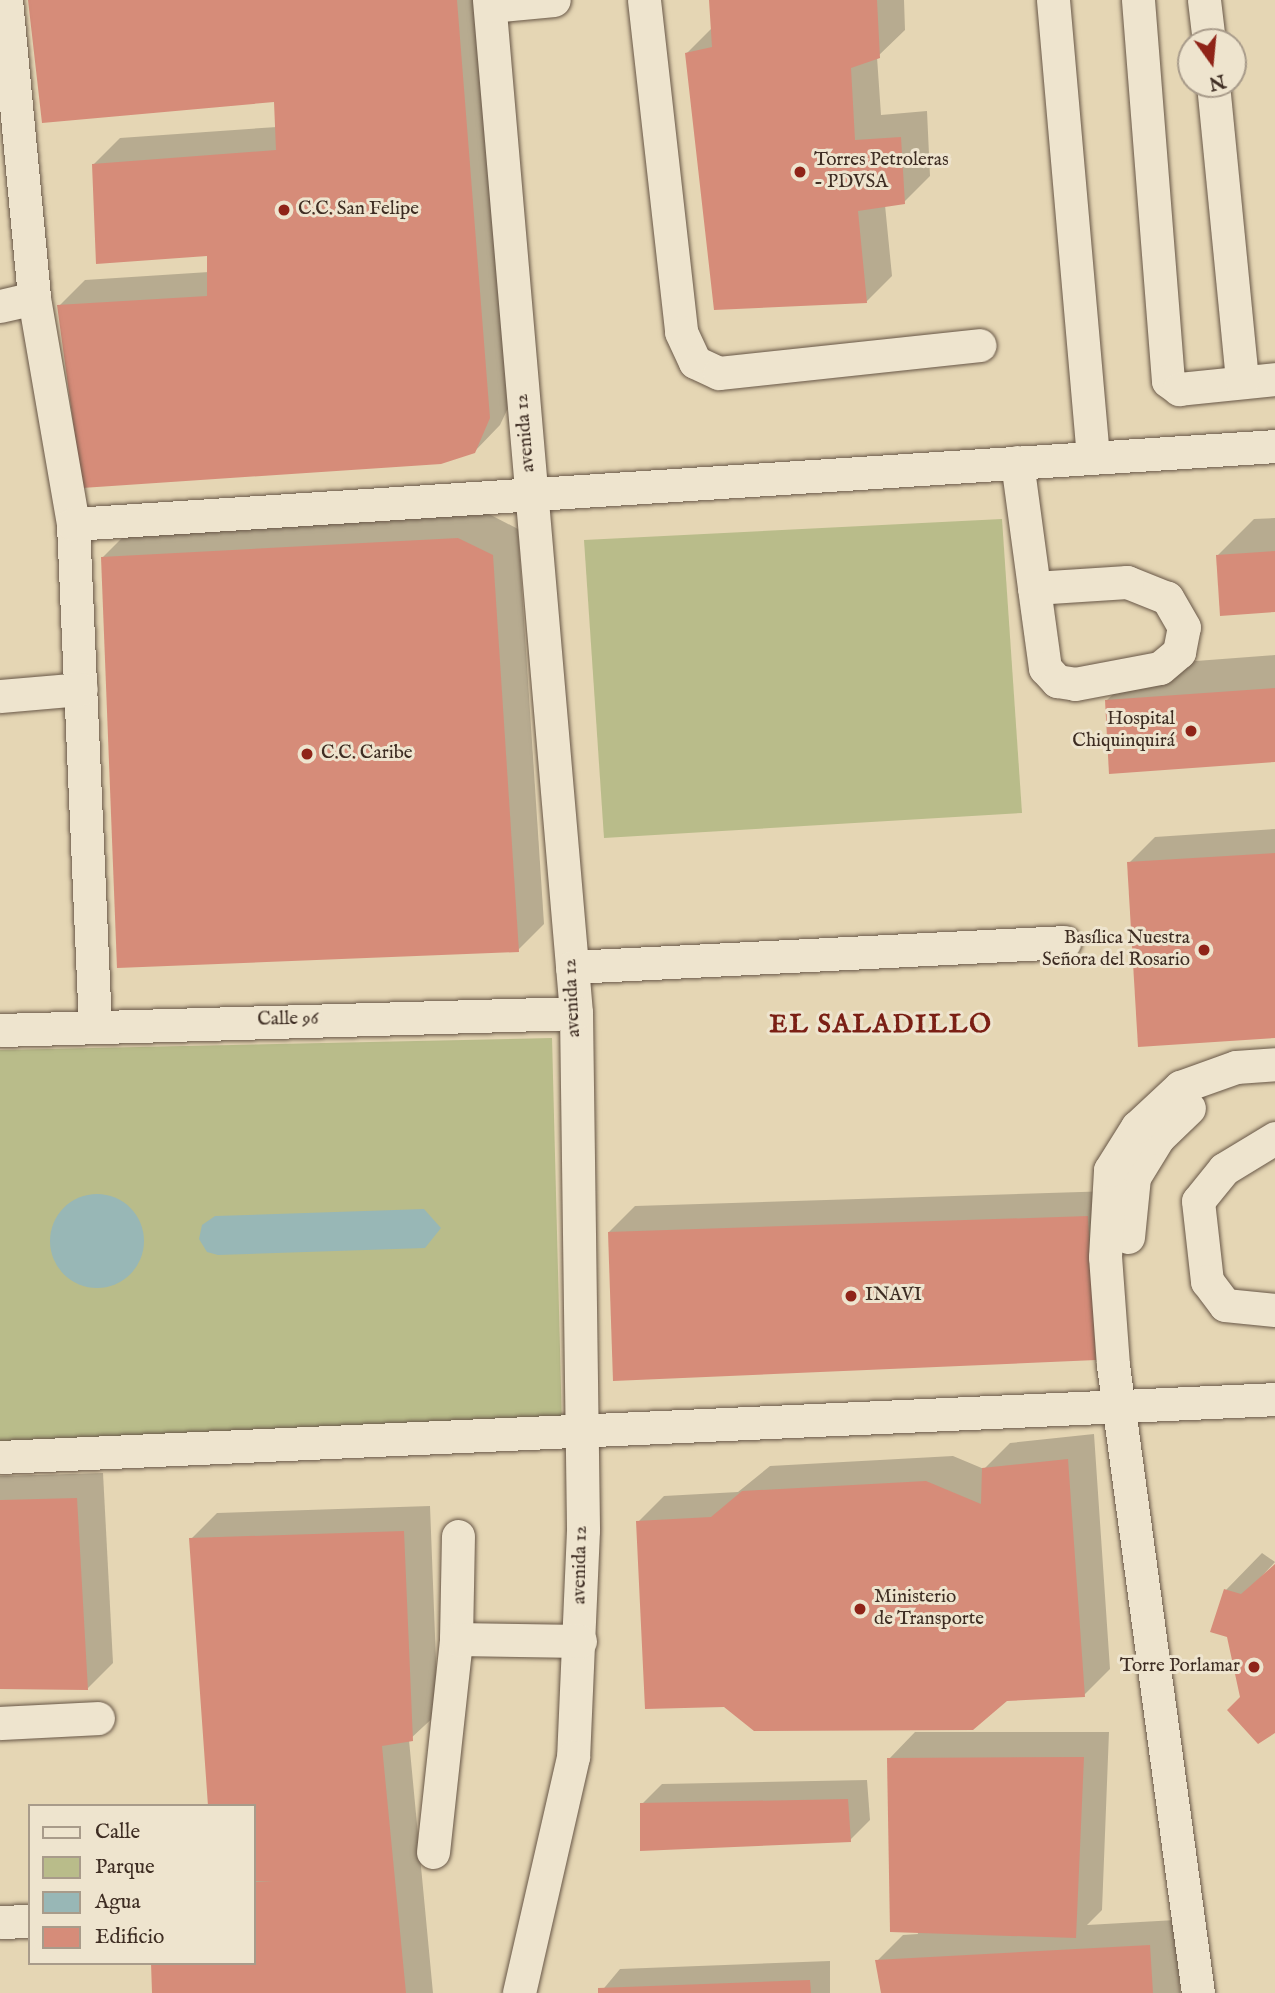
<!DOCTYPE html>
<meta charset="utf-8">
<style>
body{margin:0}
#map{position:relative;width:1275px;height:1993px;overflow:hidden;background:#e5d6b4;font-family:"IM FELL English",serif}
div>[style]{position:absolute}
.green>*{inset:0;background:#b9bc8a}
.water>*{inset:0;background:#98b7b6}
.round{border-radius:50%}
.shadow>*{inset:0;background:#0003}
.building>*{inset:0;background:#d68c79}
.roads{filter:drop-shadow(0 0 2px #685747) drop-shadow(0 0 2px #685747)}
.minor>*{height:33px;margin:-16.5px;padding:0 16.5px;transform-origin:16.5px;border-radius:16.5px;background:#eee4ce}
.dots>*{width:19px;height:19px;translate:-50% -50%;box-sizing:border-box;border:4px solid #eee4ce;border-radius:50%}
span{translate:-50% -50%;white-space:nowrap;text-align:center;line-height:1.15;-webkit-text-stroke:6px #eee4ce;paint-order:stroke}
.poi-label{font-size:19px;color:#3e2d23}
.left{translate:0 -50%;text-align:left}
.right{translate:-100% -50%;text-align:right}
.street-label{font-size:19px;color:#3e2d23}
.district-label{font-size:26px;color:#7a1f14;font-weight:700;letter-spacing:2px}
.legend{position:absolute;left:28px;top:1804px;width:228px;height:161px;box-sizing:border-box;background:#eee4ce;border:2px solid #a89b8a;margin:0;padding:9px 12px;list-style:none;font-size:21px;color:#3e2d23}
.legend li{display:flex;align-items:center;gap:14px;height:35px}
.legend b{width:35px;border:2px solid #a89b8a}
.north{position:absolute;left:1177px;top:28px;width:70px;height:70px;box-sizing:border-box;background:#eee4ce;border:2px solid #a89b8a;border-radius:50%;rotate:165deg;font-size:19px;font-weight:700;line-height:28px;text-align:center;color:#3e2d23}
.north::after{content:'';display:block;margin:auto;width:24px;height:32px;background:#8f2418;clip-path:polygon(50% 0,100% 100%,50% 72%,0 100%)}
</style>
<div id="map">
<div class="green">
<i style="clip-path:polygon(1002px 519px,1022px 813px,604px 838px,584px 540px)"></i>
<i style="clip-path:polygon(552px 1038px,562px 1427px,0 1444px,0 1050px)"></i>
</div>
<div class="water">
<i class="round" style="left:50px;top:1194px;width:94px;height:94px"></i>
<i style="clip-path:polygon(424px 1209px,441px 1228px,425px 1248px,218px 1255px,207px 1252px,199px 1239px,202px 1225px,215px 1216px)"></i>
</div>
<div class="shadow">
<i style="clip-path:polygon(30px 0,485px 0,516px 391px,500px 425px,474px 452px,59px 306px,85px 280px,209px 272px,209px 254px,94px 164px,120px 138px,277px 127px,276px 100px)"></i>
<i style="clip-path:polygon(710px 0,904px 0,905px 30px,877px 57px,881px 115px,927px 111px,930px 176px,904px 202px,885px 205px,892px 276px,866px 302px,686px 54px,712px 28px)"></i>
<i style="clip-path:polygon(485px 512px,518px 529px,544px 924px,518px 950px,103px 557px,129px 531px)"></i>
<i style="clip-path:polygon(1275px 518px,1275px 610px,1217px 556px,1254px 519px)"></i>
<i style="clip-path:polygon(1275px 655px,1275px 760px,1106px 701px,1143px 665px)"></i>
<i style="clip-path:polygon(1275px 829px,1275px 1036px,1129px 863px,1155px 837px)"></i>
<i style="clip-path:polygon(1113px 1191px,1122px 1332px,609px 1232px,635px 1206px)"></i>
<i style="clip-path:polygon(1094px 1434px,1110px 1669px,1084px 1695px,638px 1522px,664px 1496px,738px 1492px,770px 1466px,953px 1456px,984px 1469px,1010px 1443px)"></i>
<i style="clip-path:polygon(103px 1473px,113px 1663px,87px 1689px,0 1687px,0 1476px)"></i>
<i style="clip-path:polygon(430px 1506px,438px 1713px,409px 1740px,433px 1993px,154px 1993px,254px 1963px,254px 1806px,191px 1539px,217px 1513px)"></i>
<i style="clip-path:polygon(1262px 1553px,1275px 1562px,1249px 1590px,1275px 1566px,1275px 1731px,1242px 1697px,1226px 1590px)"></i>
<i style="clip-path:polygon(915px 1732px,1109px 1732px,1102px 1910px,1087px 1925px,1176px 1920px,1180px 1993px,883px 1993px,877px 1961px,903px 1935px,918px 1934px,889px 1759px)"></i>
<i style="clip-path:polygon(867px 1780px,870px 1820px,850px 1840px,642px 1804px,662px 1784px)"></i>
<i style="clip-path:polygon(830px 1961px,830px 1993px,600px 1993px,620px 1969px)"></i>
</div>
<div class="building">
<i style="clip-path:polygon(28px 0,457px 0,490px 418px,475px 453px,441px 464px,82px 488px,57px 305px,207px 296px,207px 256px,96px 264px,92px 164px,276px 150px,274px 102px,42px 123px)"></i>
<i style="clip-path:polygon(709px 0,877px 0,880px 58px,851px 68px,855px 140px,901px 137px,905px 204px,858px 211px,867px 303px,714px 310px,685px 53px,712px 47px)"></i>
<i style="clip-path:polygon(458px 538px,493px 555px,519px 952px,117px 968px,101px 557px)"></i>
<i style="clip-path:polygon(1275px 551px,1275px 612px,1220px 616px,1216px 555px)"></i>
<i style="clip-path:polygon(1275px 688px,1275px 762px,1109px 774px,1105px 700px)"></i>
<i style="clip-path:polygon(1275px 853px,1275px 1038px,1138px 1047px,1127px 862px)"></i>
<i style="clip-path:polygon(1088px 1216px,1096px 1360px,613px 1381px,608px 1232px)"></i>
<i style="clip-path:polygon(1068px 1459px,1085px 1697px,1007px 1701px,973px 1730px,754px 1731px,724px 1707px,645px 1709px,636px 1521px,711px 1517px,742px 1491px,926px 1481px,981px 1504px,982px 1468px)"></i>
<i style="clip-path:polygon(77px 1498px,88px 1690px,0 1689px,0 1500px)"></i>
<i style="clip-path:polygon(404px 1531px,413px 1741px,382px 1746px,406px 1993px,152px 1993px,151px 1963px,254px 1963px,254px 1882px,273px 1881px,254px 1881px,254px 1806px,208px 1806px,189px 1538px)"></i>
<i style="clip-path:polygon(1275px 1564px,1275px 1733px,1258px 1744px,1227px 1710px,1240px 1697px,1227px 1637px,1210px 1632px,1224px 1589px,1241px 1594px)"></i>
<i style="clip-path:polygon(1084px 1757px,1076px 1938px,890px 1932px,887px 1758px)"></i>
<i style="clip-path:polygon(848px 1799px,851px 1842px,640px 1851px,640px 1803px)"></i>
<i style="clip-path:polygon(1150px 1945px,1153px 1993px,881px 1993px,875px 1960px)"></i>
<i style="clip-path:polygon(810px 1980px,811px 1993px,598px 1993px,598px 1988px)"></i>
</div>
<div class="roads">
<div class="minor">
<i style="left:6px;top:0;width:299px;rotate:84.6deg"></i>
<i style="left:34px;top:298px;width:229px;rotate:80.2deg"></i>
<i style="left:73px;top:524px;width:501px;rotate:87.49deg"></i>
<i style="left:489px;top:0;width:1017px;rotate:85.09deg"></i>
<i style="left:576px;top:1013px;width:517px;rotate:89.22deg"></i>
<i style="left:583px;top:1530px;width:227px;rotate:92.5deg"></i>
<i style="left:573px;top:1757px;width:242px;rotate:102.9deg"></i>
<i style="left:644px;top:0;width:334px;rotate:83.6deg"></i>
<i style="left:681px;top:332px;width:33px;rotate:65deg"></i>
<i style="left:695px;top:362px;width:26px;rotate:25deg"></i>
<i style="left:719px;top:373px;width:262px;rotate:-6.1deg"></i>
<i style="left:1053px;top:0;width:459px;rotate:85deg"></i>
<i style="left:1138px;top:0;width:382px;rotate:85.5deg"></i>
<i style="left:1168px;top:381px;width:14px;rotate:36deg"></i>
<i style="left:1179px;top:389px;width:97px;rotate:-5.9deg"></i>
<i style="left:1204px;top:0;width:42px;rotate:83.2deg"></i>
<i style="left:490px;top:6px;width:64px;rotate:-5.4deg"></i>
<i style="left:1213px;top:84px;width:299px;rotate:84.4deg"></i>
<i style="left:0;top:306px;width:35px;rotate:-13deg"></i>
<i style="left:1017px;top:462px;width:127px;rotate:82.3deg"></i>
<i style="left:1034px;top:588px;width:81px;rotate:82.2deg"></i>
<i style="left:1045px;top:668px;width:18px;rotate:47deg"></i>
<i style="left:1057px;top:681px;width:18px;rotate:9deg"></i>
<i style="left:1075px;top:684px;width:86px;rotate:-10.7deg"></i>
<i style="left:1160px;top:668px;width:25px;rotate:-40deg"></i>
<i style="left:1179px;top:652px;width:25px;rotate:-79deg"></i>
<i style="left:1184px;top:627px;width:34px;rotate:-120deg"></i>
<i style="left:1167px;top:598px;width:43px;rotate:-158.2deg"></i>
<i style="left:1127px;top:582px;width:93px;rotate:176.3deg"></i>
<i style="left:73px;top:524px;width:1205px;rotate:-3.71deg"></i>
<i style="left:0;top:696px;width:81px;rotate:-4.9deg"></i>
<i style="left:572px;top:967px;width:493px;rotate:-2.9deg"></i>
<i style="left:0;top:1030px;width:576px;rotate:-1.69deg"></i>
<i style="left:1275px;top:1138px;width:60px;rotate:148.7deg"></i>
<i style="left:1224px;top:1169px;width:41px;rotate:129.1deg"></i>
<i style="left:1198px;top:1201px;width:81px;rotate:83.6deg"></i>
<i style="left:1207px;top:1281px;width:30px;rotate:53deg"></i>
<i style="left:1225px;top:1305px;width:50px;rotate:5.7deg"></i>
<i style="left:1128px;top:1237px;width:60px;rotate:-84.3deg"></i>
<i style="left:1134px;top:1177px;width:46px;rotate:-58.4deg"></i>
<i style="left:1158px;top:1138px;width:43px;rotate:-44.1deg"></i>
<i style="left:0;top:1457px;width:1276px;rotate:-2.6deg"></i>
<i style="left:456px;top:1639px;width:103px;rotate:-88.9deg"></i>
<i style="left:0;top:1723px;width:98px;rotate:-2.9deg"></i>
<i style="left:433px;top:1852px;width:214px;rotate:-83.8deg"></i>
<i style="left:456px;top:1639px;width:124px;rotate:0.9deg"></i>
<i style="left:0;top:1922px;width:30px;rotate:-2deg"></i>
<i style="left:1198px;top:1993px;width:634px;rotate:-97.71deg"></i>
<i style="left:1113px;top:1365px;width:108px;rotate:-94.2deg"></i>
<i style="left:1105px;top:1257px;width:87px;rotate:-86.7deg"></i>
<i style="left:1110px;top:1170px;width:51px;rotate:-57.9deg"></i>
<i style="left:1137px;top:1127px;width:59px;rotate:-42.9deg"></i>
<i style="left:1180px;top:1087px;width:59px;rotate:-19.7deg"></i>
<i style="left:1236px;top:1067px;width:39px;rotate:-4deg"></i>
</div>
</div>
<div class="dots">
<i style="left:800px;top:172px;background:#8f2418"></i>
<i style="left:284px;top:210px;background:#8f2418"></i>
<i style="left:1191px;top:731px;background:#8f2418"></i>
<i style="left:307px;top:754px;background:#8f2418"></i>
<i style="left:1204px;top:950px;background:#8f2418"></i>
<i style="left:851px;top:1296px;background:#8f2418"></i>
<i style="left:860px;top:1609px;background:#8f2418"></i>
<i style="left:1254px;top:1667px;background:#8f2418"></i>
</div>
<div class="poi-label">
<span class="left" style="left:814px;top:172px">Torres Petroleras<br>- PDVSA</span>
<span class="left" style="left:298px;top:210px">C.C. San Felipe</span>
<span class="right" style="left:1175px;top:731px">Hospital<br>Chiquinquirá</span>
<span class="left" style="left:321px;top:754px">C.C. Caribe</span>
<span class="right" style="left:1190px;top:950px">Basílica Nuestra<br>Señora del Rosario</span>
<span class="left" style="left:865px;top:1296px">INAVI</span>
<span class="left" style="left:874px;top:1609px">Ministerio<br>de Transporte</span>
<span class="right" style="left:1240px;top:1667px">Torre Porlamar</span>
</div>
<div class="street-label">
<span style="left:526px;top:433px;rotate:-95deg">avenida 12</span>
<span style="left:573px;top:998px;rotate:-93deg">avenida 12</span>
<span style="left:288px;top:1020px;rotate:-1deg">Calle 96</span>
<span style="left:581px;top:1565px;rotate:-89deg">avenida 12</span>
</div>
<div class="district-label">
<span style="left:881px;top:1025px">EL SALADILLO</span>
</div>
<ul class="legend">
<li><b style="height:9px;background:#eee4ce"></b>Calle</li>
<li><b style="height:19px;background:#b9bc8a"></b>Parque</li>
<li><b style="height:19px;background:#98b7b6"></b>Agua</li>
<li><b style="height:19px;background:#d68c79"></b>Edificio</li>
</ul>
<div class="north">N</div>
</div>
